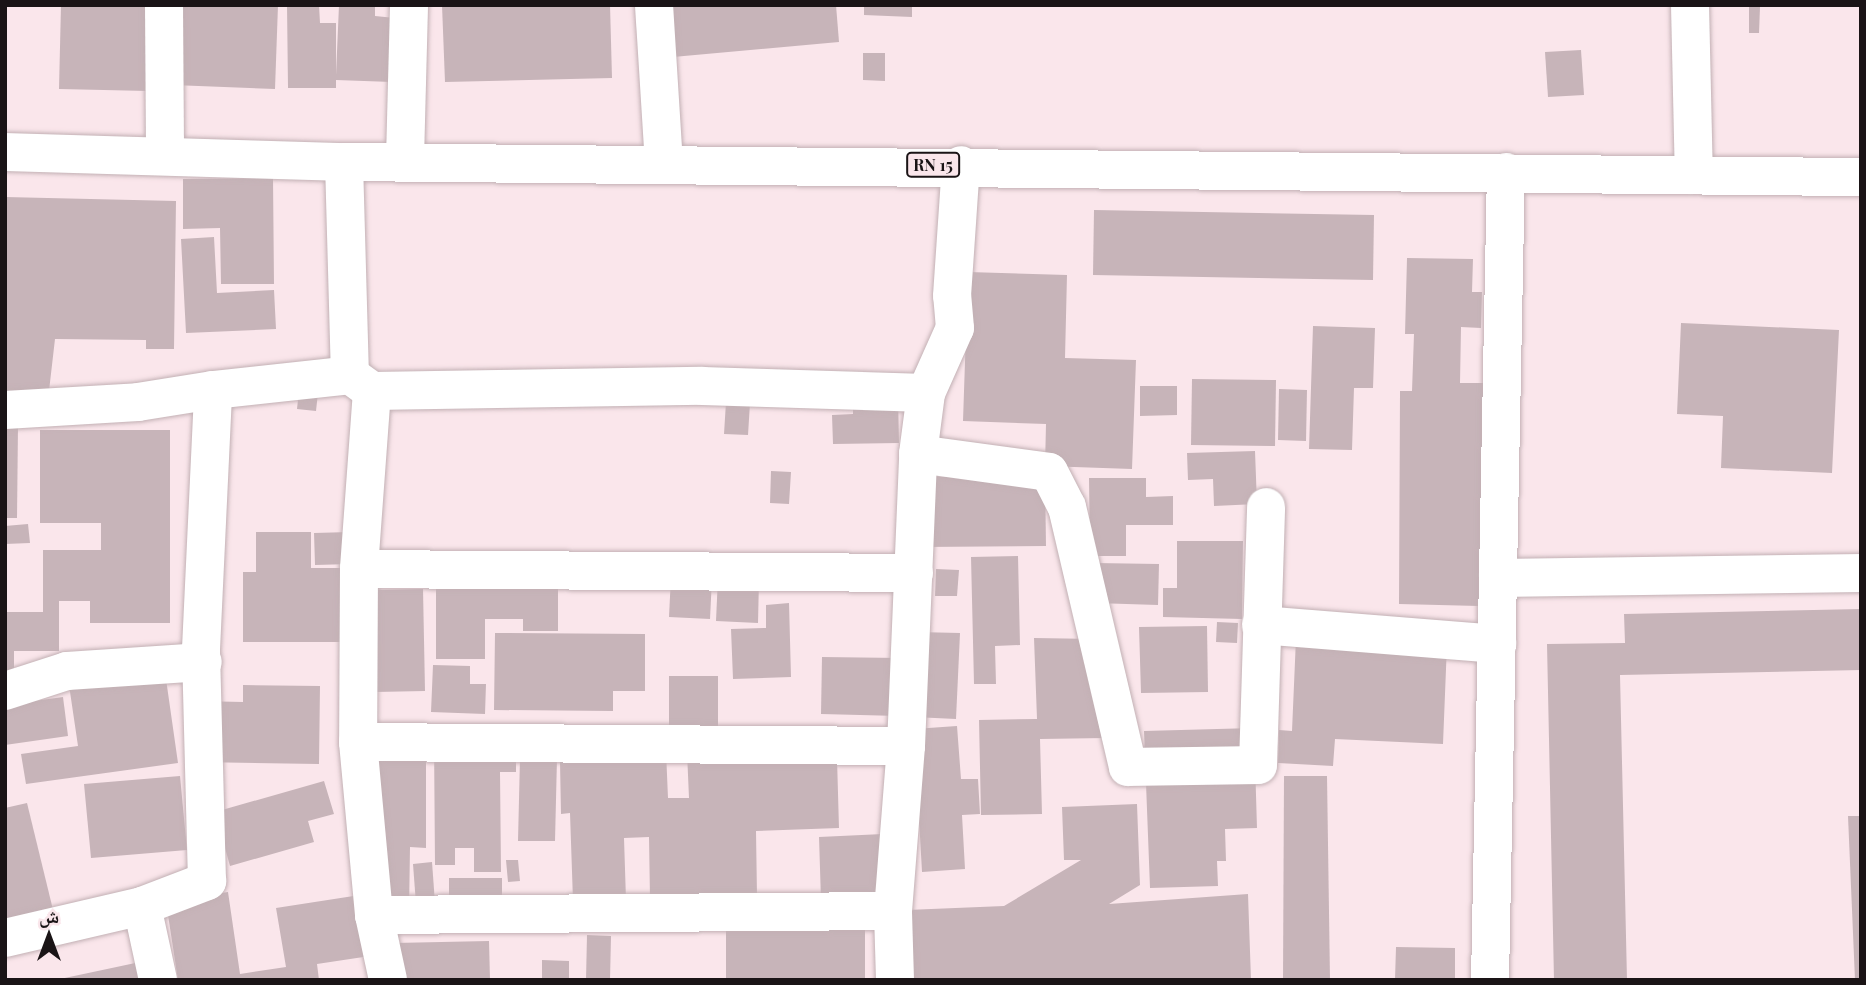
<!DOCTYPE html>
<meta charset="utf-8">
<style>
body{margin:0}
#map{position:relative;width:1866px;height:985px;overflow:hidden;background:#fae6eb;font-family:"Playfair Display","Noto Naskh Arabic",serif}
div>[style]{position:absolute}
.building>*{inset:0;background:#c7b4b9}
.roads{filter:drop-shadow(0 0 2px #c2b0b4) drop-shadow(0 0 2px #c2b0b4)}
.minor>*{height:38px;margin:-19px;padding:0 19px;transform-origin:19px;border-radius:19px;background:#fff}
.major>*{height:38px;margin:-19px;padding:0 19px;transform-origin:19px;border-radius:19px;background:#fff}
span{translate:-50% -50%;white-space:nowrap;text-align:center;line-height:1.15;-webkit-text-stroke:7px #fae6eb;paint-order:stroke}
.shield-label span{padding:2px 5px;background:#fae6eb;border:2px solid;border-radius:5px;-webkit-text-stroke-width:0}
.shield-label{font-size:16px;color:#1a1416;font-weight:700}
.frame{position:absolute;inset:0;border:7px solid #1a1416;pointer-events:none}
.north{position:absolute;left:14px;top:901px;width:70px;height:70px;-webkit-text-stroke:5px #fae6eb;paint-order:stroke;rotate:0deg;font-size:19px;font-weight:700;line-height:28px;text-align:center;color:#1a1416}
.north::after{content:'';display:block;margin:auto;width:24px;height:32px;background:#1a1416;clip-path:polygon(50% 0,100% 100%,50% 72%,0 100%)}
</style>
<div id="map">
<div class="building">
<i style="clip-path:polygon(61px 5px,151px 5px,148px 91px,59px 89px)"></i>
<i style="clip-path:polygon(176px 5px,278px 5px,275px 89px,173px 85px)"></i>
<i style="clip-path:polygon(287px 5px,319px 5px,320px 23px,336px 23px,336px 75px,339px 5px,375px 5px,375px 16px,395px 18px,392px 82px,336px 80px,336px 88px,288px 88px)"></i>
<i style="clip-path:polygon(442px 5px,610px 5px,612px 78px,445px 82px)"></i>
<i style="clip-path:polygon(668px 5px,836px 5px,839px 42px,673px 57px)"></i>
<i style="clip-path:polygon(864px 5px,912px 5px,912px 17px,864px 15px)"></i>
<i style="clip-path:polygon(1749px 7px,1760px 7px,1759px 33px,1749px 33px)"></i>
<i style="clip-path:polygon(1581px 50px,1584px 95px,1548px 97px,1545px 52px)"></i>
<i style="clip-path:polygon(863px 53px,885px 53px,885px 81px,863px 80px)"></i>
<i style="clip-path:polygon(273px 178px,274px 284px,221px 284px,220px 228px,183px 229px,183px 179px)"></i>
<i style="clip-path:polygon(5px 197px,176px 201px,174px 349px,146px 349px,146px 340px,55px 339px,49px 391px,5px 391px)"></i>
<i style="clip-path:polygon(1094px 210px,1374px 215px,1373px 280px,1093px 275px)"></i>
<i style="clip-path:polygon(214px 237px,217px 293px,274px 290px,276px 329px,186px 333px,181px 239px)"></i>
<i style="clip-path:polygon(1407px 258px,1473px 259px,1472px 292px,1482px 292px,1481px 328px,1461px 327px,1460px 383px,1484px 383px,1479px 606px,1399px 604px,1400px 391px,1412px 391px,1414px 334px,1405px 334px)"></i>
<i style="clip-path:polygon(968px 272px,1067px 275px,1065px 358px,1136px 360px,1132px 469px,1045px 466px,1046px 424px,963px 421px)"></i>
<i style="clip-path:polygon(1681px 323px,1839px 330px,1832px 473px,1721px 468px,1723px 416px,1677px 414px)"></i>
<i style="clip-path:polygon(1313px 326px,1375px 328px,1373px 388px,1354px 388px,1352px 450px,1309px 449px)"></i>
<i style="clip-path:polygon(1192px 379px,1276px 380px,1275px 446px,1191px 445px)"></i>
<i style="clip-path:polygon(300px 381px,319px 383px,316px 411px,297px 409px)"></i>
<i style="clip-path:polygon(1140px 386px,1177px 386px,1177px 415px,1140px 416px)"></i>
<i style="clip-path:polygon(1279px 389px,1307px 390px,1306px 441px,1278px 440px)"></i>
<i style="clip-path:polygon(898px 395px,899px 443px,833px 444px,832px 415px,853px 414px,853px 396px)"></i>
<i style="clip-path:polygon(726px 402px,750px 403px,748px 435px,724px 434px)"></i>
<i style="clip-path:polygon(5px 425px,18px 425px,17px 518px,5px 518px)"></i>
<i style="clip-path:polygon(40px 430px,170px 430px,170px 623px,90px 623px,90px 601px,59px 601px,59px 651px,14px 651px,14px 672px,5px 672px,5px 612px,43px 612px,43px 550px,101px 550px,101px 523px,40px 523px)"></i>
<i style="clip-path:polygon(1255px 451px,1257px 504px,1214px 506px,1213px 479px,1188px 480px,1187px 453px)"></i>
<i style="clip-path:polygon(771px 471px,791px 472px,789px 504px,770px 503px)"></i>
<i style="clip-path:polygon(1045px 476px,1046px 546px,921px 547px,921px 477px)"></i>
<i style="clip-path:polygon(1089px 478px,1146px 478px,1146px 497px,1173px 496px,1173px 525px,1126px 525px,1126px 556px,1090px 556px)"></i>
<i style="clip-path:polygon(28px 524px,30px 543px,5px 544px,5px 526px)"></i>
<i style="clip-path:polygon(256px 532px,311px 532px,311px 568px,351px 568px,351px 642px,243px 642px,243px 572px,256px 572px)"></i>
<i style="clip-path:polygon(350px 532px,351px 564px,315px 565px,314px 533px)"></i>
<i style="clip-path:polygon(1177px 541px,1243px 541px,1242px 619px,1163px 617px,1163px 588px,1177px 588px)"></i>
<i style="clip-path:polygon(1018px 556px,1020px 645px,995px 646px,996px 684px,974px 684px,971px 557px)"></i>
<i style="clip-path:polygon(1095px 563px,1159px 564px,1158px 605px,1095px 603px)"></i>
<i style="clip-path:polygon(936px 569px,959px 570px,957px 596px,935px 596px)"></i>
<i style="clip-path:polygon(436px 571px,558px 571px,558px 631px,523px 631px,523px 619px,485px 619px,485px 659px,436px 659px)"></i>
<i style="clip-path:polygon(671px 576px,712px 578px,710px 619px,669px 617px)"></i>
<i style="clip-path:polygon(718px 577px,759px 579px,758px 623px,716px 621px)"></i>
<i style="clip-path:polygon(423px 589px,425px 691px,375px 692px,373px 590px)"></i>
<i style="clip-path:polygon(789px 603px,791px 677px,733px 679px,731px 629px,766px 628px,766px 605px)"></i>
<i style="clip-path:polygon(1861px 609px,1861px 670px,1620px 675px,1627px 980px,1554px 980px,1547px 644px,1625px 643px,1624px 614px)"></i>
<i style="clip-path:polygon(1217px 622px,1238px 623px,1237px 643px,1216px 642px)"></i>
<i style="clip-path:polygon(1207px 626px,1208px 692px,1141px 693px,1139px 627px)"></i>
<i style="clip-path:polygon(917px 632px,960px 633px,956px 719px,914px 717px)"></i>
<i style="clip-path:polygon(495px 633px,645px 634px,645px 691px,613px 691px,613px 711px,494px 710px)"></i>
<i style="clip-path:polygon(1034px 638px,1096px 639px,1105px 738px,1040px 739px,1042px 814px,981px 815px,979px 720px,1037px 719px)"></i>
<i style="clip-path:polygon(1296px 638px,1447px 644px,1443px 744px,1335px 739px,1333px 766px,1278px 763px,1279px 730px,1292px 731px)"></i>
<i style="clip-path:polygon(822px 657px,900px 658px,899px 716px,821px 714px)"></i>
<i style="clip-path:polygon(433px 665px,470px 666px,470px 684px,486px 684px,485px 714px,431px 712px)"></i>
<i style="clip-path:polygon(165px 672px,178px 763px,26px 784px,21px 754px,78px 746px,69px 685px)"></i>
<i style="clip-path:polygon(669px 676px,718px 676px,718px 738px,669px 738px)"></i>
<i style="clip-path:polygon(243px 685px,320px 686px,319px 764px,197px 762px,198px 701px,243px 702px)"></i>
<i style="clip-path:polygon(63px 697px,68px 736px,5px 745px,5px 705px)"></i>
<i style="clip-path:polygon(957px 726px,961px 779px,978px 779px,980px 814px,962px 815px,965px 869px,922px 872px,914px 729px)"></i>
<i style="clip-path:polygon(1254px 728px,1257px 828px,1225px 829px,1226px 861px,1217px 861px,1218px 886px,1150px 888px,1144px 731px)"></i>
<i style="clip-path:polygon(434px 739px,516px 749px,516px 772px,500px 772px,501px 872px,474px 872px,474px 848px,455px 848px,455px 865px,435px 865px)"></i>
<i style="clip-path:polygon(378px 744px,426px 745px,426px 848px,410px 847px,409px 911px,377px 911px)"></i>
<i style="clip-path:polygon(666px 751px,668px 798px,689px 798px,687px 752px,837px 758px,839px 828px,756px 831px,757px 896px,650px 899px,649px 837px,624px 838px,626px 900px,573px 901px,570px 813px,561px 814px,560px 762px)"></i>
<i style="clip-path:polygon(520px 758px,557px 758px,555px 841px,518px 841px)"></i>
<i style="clip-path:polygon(180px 776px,187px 850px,91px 858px,84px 784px)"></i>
<i style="clip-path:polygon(1284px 776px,1327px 776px,1330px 980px,1283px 980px)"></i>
<i style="clip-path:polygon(324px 781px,334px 814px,308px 821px,314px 842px,230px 866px,215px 812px)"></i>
<i style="clip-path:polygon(27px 803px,55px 918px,5px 931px,5px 808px)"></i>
<i style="clip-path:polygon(1137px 804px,1140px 885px,1109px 904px,1248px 894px,1251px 980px,909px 980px,907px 910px,1004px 906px,1081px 860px,1064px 860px,1062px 807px)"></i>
<i style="clip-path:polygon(1848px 816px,1861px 816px,1861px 980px,1855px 980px)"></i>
<i style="clip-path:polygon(883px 834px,885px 898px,821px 900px,819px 837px)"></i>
<i style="clip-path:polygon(506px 860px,518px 860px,520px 881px,508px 882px)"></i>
<i style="clip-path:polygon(432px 862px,435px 903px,416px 904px,413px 864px)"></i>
<i style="clip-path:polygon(449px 878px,502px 878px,502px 911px,449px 911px)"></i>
<i style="clip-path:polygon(228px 892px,240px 974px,286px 967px,276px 908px,360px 895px,370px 956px,317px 964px,319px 980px,178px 980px,166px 902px)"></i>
<i style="clip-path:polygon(865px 925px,865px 980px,726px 980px,726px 926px)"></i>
<i style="clip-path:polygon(587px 935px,611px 936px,610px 980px,586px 980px)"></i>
<i style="clip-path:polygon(489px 941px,490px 980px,394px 980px,394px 943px)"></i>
<i style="clip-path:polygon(1396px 947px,1455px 948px,1455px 980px,1395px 980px)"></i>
<i style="clip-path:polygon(542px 960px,569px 961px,569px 979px,542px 978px)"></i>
<i style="clip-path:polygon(140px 962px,143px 980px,60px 980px,60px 979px)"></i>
</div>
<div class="roads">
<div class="minor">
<i style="left:164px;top:5px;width:150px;rotate:89.6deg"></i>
<i style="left:654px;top:5px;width:157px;rotate:86.4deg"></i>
<i style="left:1690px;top:5px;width:170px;rotate:88.7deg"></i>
<i style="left:405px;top:159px;width:154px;rotate:-88.5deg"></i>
<i style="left:344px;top:162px;width:213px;rotate:88.4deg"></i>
<i style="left:350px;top:375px;width:27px;rotate:36deg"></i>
<i style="left:372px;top:391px;width:178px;rotate:94.2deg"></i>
<i style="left:359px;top:569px;width:173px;rotate:90.3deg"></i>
<i style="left:358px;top:742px;width:174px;rotate:84.7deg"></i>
<i style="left:374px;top:915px;width:66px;rotate:77.8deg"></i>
<i style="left:372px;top:391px;width:330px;rotate:-0.9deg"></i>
<i style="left:702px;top:386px;width:224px;rotate:1.8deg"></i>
<i style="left:5px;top:410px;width:133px;rotate:-3.4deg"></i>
<i style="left:138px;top:402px;width:76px;rotate:-9.1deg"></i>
<i style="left:918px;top:454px;width:132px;rotate:7.8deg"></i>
<i style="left:1049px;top:472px;width:39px;rotate:63deg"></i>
<i style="left:1067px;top:507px;width:267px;rotate:76.8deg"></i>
<i style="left:1128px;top:767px;width:130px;rotate:-0.9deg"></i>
<i style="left:1258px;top:765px;width:258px;rotate:-88.2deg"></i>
<i style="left:359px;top:569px;width:555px;rotate:0.41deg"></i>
<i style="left:1498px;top:578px;width:363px;rotate:-0.8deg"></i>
<i style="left:1261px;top:625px;width:237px;rotate:4.6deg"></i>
<i style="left:5px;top:691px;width:65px;rotate:-17.9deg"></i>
<i style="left:67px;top:671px;width:136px;rotate:-3.8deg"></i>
<i style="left:358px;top:742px;width:548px;rotate:0.42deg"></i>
<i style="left:142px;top:906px;width:76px;rotate:77.8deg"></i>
<i style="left:374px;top:915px;width:519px;rotate:-0.44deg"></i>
<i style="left:5px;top:938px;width:141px;rotate:-13.1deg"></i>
<i style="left:142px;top:906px;width:70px;rotate:-21deg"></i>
<i style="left:207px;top:881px;width:232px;rotate:-91.5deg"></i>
<i style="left:201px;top:649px;width:259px;rotate:-87.3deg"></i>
<i style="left:213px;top:390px;width:138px;rotate:-6.2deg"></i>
<i style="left:895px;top:980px;width:69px;rotate:-91.7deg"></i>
<i style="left:893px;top:911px;width:166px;rotate:-85.5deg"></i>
<i style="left:906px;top:746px;width:292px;rotate:-87.6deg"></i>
<i style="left:918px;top:454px;width:62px;rotate:-82.5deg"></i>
<i style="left:926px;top:393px;width:71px;rotate:-66deg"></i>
<i style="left:955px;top:328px;width:32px;rotate:-95deg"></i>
<i style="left:952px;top:296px;width:131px;rotate:-86.1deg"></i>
<i style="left:1490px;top:980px;width:808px;rotate:-88.87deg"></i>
</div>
<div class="major">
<i style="left:5px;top:152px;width:339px;rotate:1.7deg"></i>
<i style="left:344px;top:162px;width:1517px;rotate:0.57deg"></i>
</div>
</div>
<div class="shield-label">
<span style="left:933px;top:165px">RN 15</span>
</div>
<div class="frame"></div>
<div class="north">ش</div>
</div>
